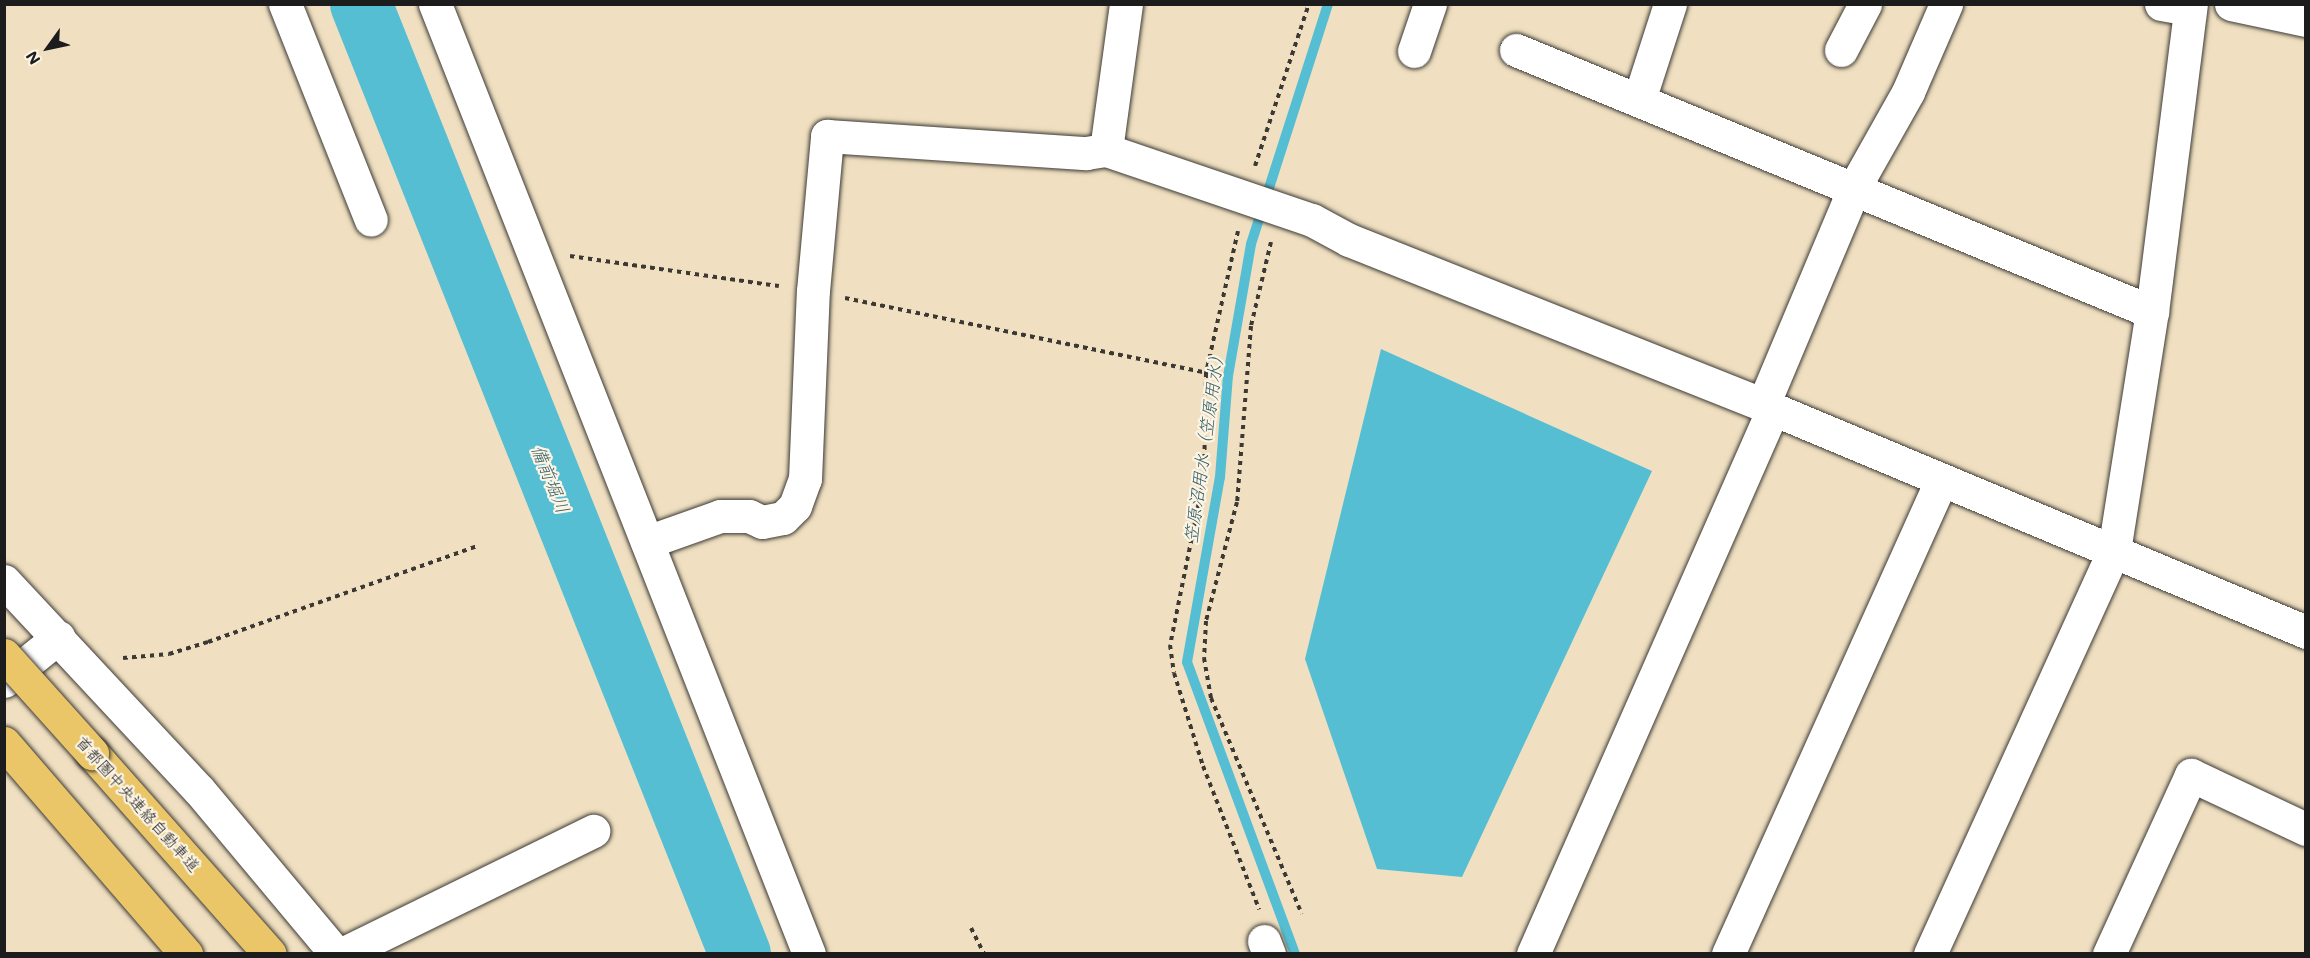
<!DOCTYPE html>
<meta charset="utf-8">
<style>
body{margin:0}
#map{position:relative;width:2310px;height:958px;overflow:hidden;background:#f0e0c1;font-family:Mali,"Klee One",sans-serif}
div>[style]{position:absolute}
.water>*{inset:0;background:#56bed3}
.stream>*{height:10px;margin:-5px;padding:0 5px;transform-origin:5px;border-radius:5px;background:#56bed3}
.river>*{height:62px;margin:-31px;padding:0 31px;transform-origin:31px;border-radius:31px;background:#56bed3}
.path>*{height:4px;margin-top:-2px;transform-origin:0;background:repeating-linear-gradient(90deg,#3c3935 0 4.5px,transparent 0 9px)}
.roads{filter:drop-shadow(0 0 2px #3c3935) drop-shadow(0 0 2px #3c3935)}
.minor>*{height:33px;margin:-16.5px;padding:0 16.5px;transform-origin:16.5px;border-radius:16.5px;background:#fff}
.highway>*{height:33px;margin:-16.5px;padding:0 16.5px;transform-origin:16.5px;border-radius:16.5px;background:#ebc669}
.bridges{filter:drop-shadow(0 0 2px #3c3935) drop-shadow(0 0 2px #3c3935)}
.highway-bridge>*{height:33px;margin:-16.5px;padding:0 16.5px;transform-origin:16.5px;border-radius:16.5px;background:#ebc669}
span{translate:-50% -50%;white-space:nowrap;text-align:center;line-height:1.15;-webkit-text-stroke:4.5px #fcf5e5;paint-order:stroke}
.street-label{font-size:16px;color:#1c1c1c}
.water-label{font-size:18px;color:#335d65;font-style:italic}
.frame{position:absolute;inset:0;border:6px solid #1c1c1c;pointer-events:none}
.north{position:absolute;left:18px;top:18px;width:60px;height:60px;-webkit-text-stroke:4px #fcf5e5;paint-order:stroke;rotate:237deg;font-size:16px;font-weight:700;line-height:24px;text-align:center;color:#1c1c1c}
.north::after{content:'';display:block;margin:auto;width:21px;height:27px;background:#1c1c1c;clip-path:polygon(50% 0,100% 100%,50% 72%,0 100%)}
</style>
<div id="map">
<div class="water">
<i style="clip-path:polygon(1381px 349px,1652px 471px,1462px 877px,1377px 869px,1305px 659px)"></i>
</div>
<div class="stream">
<i style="left:1295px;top:954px;width:311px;rotate:-110.3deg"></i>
<i style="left:1187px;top:662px;width:188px;rotate:-79.9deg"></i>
<i style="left:1220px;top:477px;width:101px;rotate:-85.5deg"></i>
<i style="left:1228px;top:376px;width:134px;rotate:-80.1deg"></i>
<i style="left:1251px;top:244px;width:252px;rotate:-72.2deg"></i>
</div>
<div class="river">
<i style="left:361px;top:4px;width:1023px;rotate:68.25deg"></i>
</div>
<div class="path">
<i style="left:1255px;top:166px;width:171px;rotate:-71.6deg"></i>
<i style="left:1238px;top:231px;width:146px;rotate:102.7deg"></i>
<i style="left:1206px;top:373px;width:104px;rotate:91.1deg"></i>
<i style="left:1204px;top:477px;width:171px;rotate:101.4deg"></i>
<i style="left:1170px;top:645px;width:28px;rotate:82deg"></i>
<i style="left:1174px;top:673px;width:97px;rotate:72.7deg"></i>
<i style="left:1203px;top:766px;width:154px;rotate:68.6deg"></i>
<i style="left:1271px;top:242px;width:86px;rotate:103.4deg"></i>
<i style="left:1251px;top:326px;width:177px;rotate:94.5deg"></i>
<i style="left:1237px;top:502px;width:123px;rotate:104.6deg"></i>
<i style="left:1206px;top:621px;width:37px;rotate:93deg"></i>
<i style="left:1204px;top:658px;width:41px;rotate:80.1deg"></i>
<i style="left:1211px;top:698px;width:234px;rotate:67.2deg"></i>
<i style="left:570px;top:256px;width:211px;rotate:8.2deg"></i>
<i style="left:845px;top:298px;width:369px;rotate:11.7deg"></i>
<i style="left:123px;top:658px;width:46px;rotate:-5deg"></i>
<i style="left:169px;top:654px;width:41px;rotate:-17.1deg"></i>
<i style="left:208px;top:642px;width:287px;rotate:-19.6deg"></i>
<i style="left:971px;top:928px;width:29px;rotate:63deg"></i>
</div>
<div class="roads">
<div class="minor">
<i style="left:285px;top:4px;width:232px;rotate:68.3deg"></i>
<i style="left:435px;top:4px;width:1021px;rotate:68.51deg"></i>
<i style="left:2161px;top:4px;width:29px;rotate:10deg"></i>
<i style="left:2231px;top:4px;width:77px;rotate:12deg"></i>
<i style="left:1516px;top:50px;width:688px;rotate:22.39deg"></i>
<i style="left:1841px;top:50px;width:52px;rotate:-62.4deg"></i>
<i style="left:1414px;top:51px;width:50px;rotate:-71.2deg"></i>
<i style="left:1639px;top:100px;width:101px;rotate:-72.1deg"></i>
<i style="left:1106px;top:150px;width:147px;rotate:-82.2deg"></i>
<i style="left:1763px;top:405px;width:235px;rotate:-67.2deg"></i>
<i style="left:1854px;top:188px;width:110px;rotate:-60.6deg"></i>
<i style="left:1908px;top:92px;width:96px;rotate:-66.6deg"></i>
<i style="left:647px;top:542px;width:77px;rotate:-19.6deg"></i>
<i style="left:720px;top:516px;width:29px"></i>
<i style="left:749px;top:516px;width:14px;rotate:25deg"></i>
<i style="left:762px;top:522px;width:21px;rotate:-11deg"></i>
<i style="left:783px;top:518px;width:17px;rotate:-45deg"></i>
<i style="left:795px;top:506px;width:29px;rotate:-70deg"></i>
<i style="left:805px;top:479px;width:188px;rotate:-87.6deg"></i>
<i style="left:813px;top:291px;width:156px;rotate:-84.8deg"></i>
<i style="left:827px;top:136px;width:260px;rotate:3.8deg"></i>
<i style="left:1086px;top:153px;width:20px;rotate:-9deg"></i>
<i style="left:1106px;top:150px;width:218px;rotate:18.8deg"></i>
<i style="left:1312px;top:220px;width:42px;rotate:28.4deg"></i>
<i style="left:1349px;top:240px;width:456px;rotate:21.7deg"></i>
<i style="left:1773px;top:409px;width:578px;rotate:22.7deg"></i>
<i style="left:4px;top:581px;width:286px;rotate:47deg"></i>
<i style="left:199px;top:790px;width:214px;rotate:50.1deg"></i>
<i style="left:4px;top:681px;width:70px;rotate:-38.7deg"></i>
<i style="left:1264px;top:941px;width:14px;rotate:69deg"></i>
<i style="left:342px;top:954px;width:280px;rotate:-26.1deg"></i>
<i style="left:1533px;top:954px;width:596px;rotate:-66.23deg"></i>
<i style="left:1728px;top:954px;width:519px;rotate:-65.76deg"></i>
<i style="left:1930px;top:954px;width:443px;rotate:-65.5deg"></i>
<i style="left:2114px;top:551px;width:242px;rotate:-81deg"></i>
<i style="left:2152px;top:312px;width:310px;rotate:-82.8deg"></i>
<i style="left:2109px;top:954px;width:197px;rotate:-65.4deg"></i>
<i style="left:2191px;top:775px;width:127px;rotate:25.2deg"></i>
</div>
<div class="highway">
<i style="left:4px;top:743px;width:279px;rotate:49.2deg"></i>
<i style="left:92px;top:753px;width:268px;rotate:48.5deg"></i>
</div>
</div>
<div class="bridges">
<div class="highway-bridge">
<i style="left:4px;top:655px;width:132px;rotate:48.1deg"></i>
</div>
</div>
<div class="street-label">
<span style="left:138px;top:804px;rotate:48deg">首都圏中央連絡自動車道</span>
</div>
<div class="water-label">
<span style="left:1204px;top:445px;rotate:-82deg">笠原沼用水（笠原用水）</span>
<span style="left:551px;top:479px;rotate:68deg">備前堀川</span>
</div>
<div class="frame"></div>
<div class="north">N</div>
</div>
